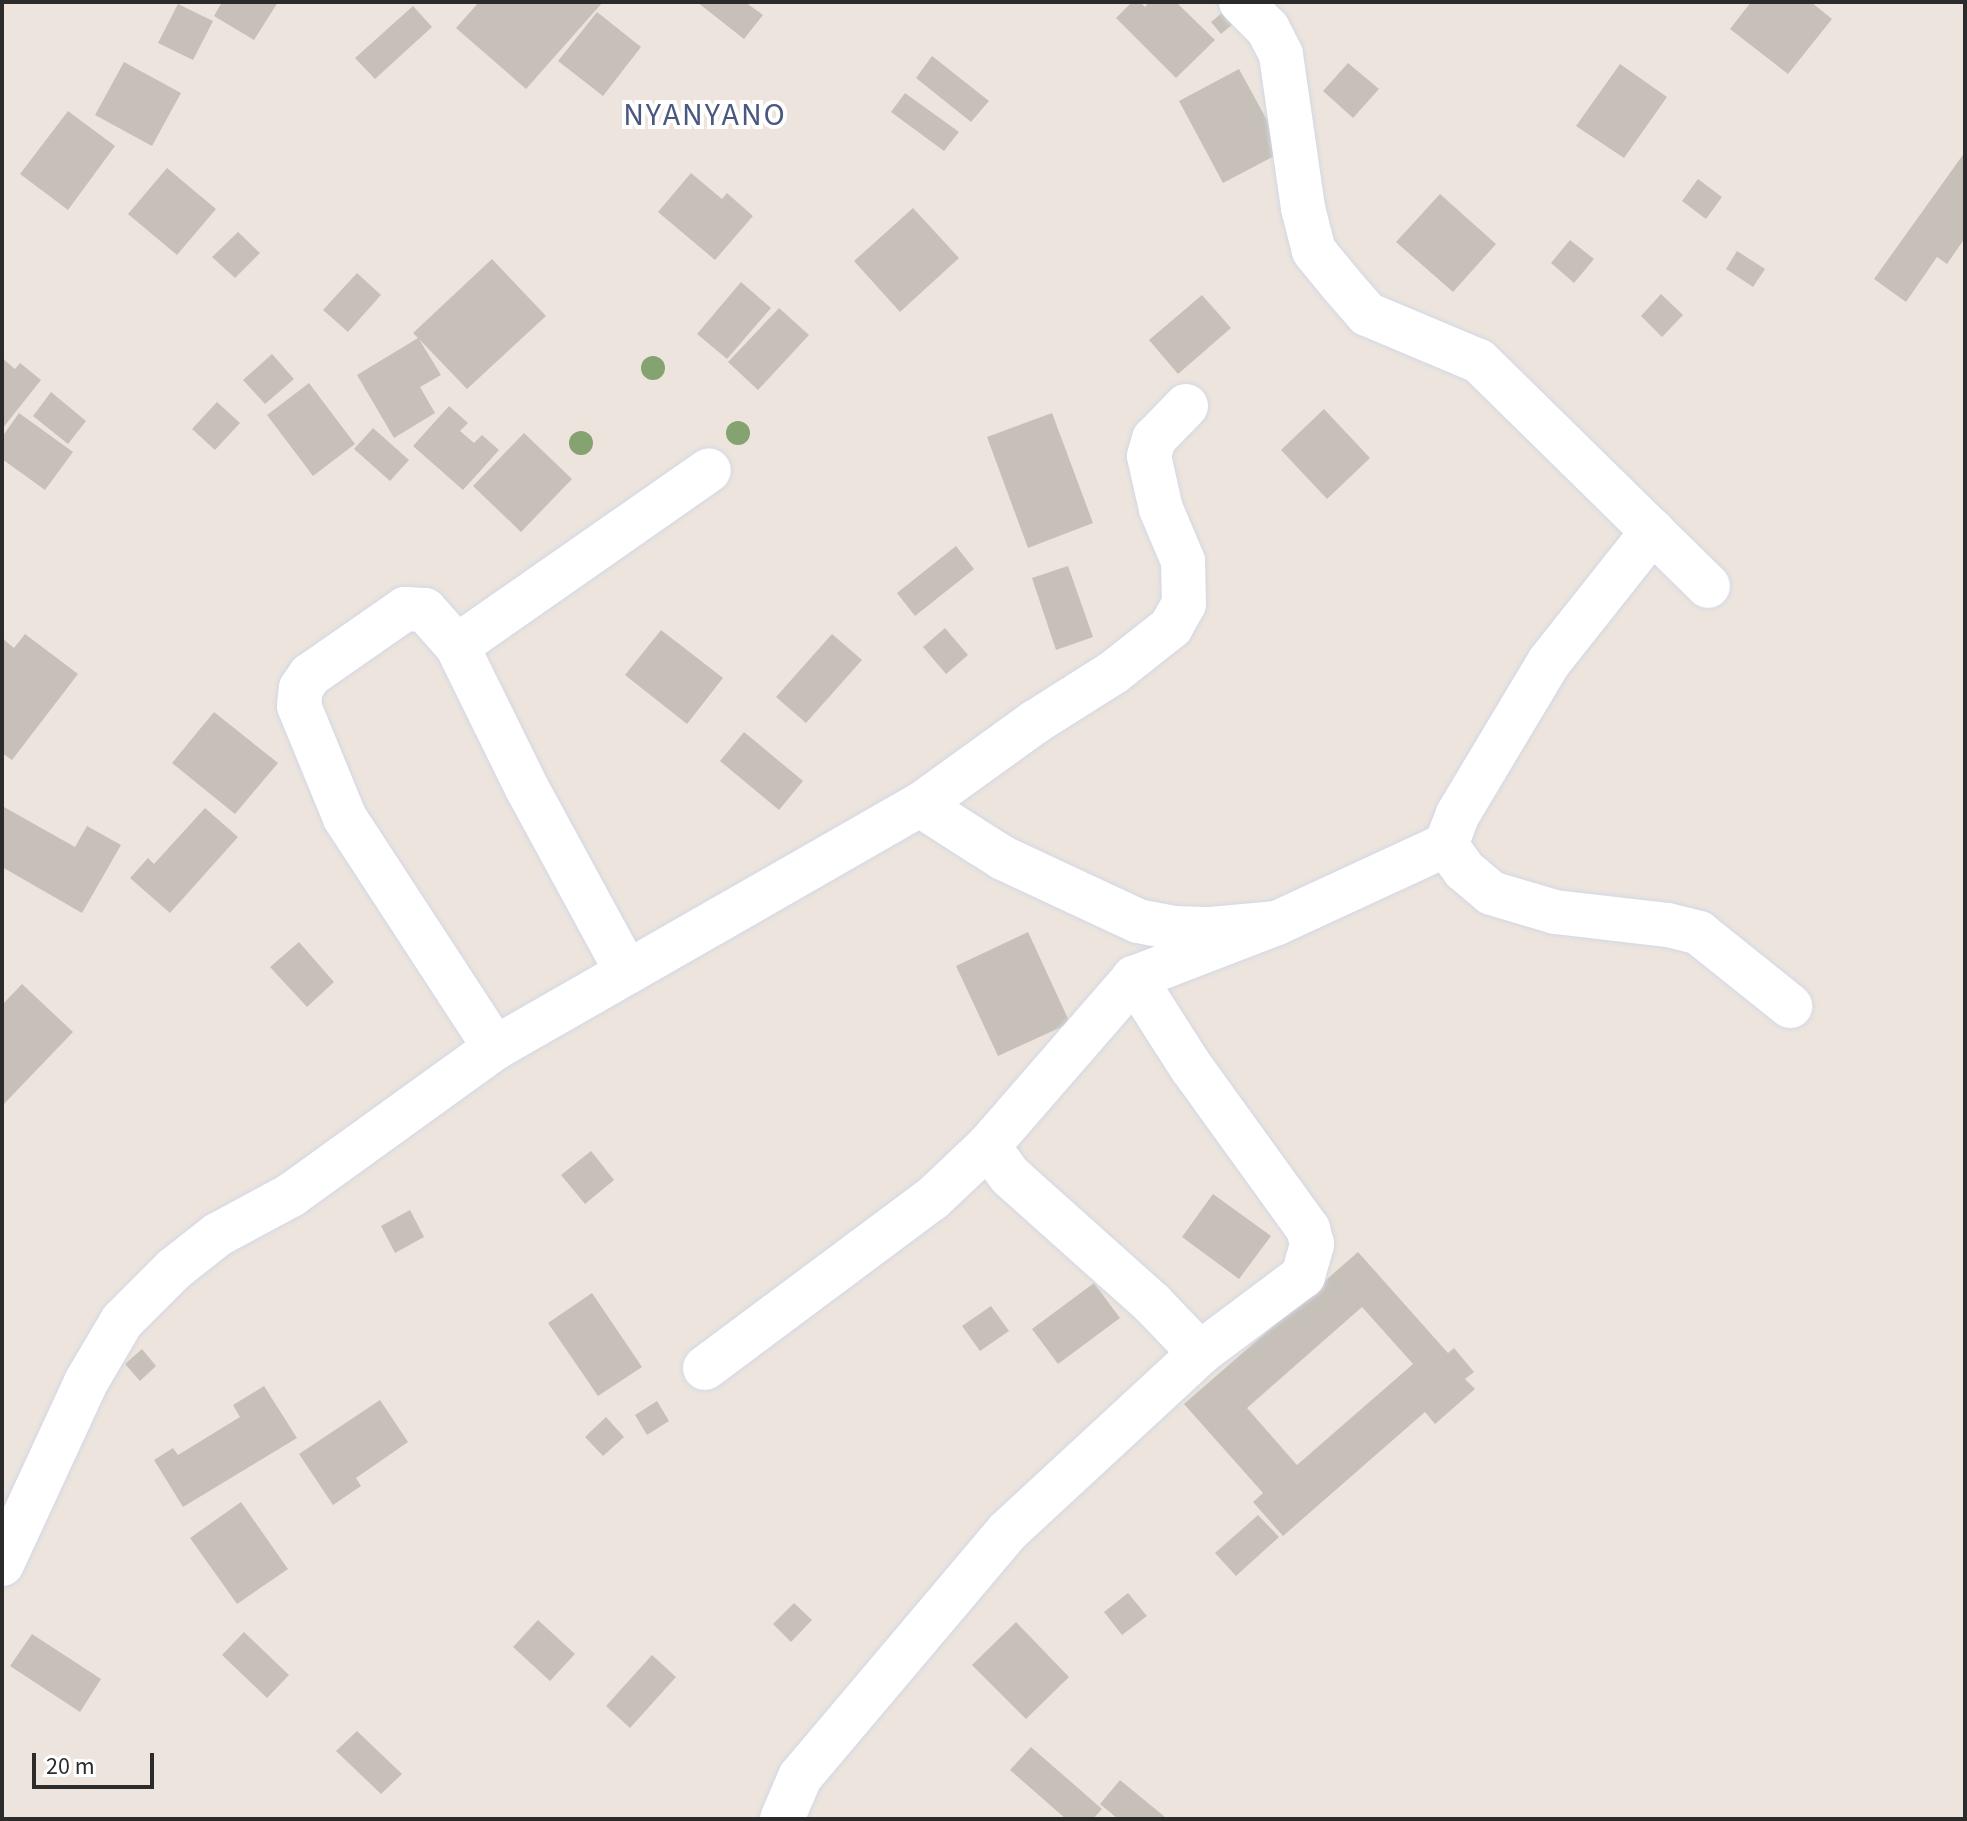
<!DOCTYPE html>
<style>
body{margin:0}
#map{position:relative;width:1967px;height:1821px;overflow:hidden;background:#ede5dd;font-family:"Source Sans 3",sans-serif}
div>[style]{position:absolute}
.building>*{inset:0;background:#c6c0b9}
.roads{filter:drop-shadow(0 0 2px #d3d7e4) drop-shadow(0 0 2px #d3d7e4)}
.minor>*{height:44px;margin:-22px;padding:0 22px;transform-origin:22px;border-radius:22px;background:#fff}
.trees>*{width:24px;height:24px;margin:-12px;border-radius:50%;background:#85a271}
span{translate:-50% -50%;white-space:nowrap;text-align:center;line-height:1.15;-webkit-text-stroke:8px #fff;paint-order:stroke}
.quarter-label{font-size:32px;color:#4a577e;letter-spacing:2px}
.frame{position:absolute;inset:0;border:4px solid #2b2b2b;pointer-events:none}
.scale{position:absolute;left:32px;top:1753px;width:122px;height:36px;box-sizing:border-box;border:4px solid #2b2b2b;border-top:0;padding-left:10px;font-size:24px;line-height:28px;white-space:nowrap;color:#2b2b2b;-webkit-text-stroke:6px #fff;paint-order:stroke}
</style>
<div id="map">
<div class="building">
<i style="clip-path:polygon(222px 2px,278px 2px,254px 40px,214px 16px)"></i>
<i style="clip-path:polygon(479px 2px,603px 2px,526px 89px,456px 28px)"></i>
<i style="clip-path:polygon(697px 2px,745px 2px,763px 15px,744px 39px)"></i>
<i style="clip-path:polygon(1132px 2px,1140px 2px,1145px 7px,1149px 2px,1176px 2px,1215px 40px,1176px 78px,1116px 18px)"></i>
<i style="clip-path:polygon(1751px 2px,1811px 2px,1832px 19px,1788px 74px,1730px 29px)"></i>
<i style="clip-path:polygon(178px 4px,213px 21px,193px 60px,158px 43px)"></i>
<i style="clip-path:polygon(413px 6px,432px 27px,375px 79px,355px 58px)"></i>
<i style="clip-path:polygon(597px 12px,641px 47px,603px 96px,558px 61px)"></i>
<i style="clip-path:polygon(1223px 12px,1233px 24px,1221px 34px,1211px 22px)"></i>
<i style="clip-path:polygon(932px 56px,989px 101px,971px 122px,916px 78px)"></i>
<i style="clip-path:polygon(124px 62px,181px 93px,152px 146px,95px 115px)"></i>
<i style="clip-path:polygon(1348px 63px,1379px 89px,1353px 118px,1323px 91px)"></i>
<i style="clip-path:polygon(1620px 64px,1667px 97px,1624px 158px,1576px 126px)"></i>
<i style="clip-path:polygon(1239px 69px,1284px 151px,1223px 183px,1179px 101px)"></i>
<i style="clip-path:polygon(905px 93px,959px 132px,944px 151px,891px 112px)"></i>
<i style="clip-path:polygon(68px 111px,115px 146px,68px 210px,20px 174px)"></i>
<i style="clip-path:polygon(1965px 152px,1965px 238px,1947px 264px,1937px 257px,1906px 302px,1874px 279px)"></i>
<i style="clip-path:polygon(167px 168px,216px 209px,177px 255px,128px 214px)"></i>
<i style="clip-path:polygon(691px 173px,722px 199px,727px 193px,753px 216px,715px 260px,658px 212px)"></i>
<i style="clip-path:polygon(1698px 179px,1722px 197px,1706px 219px,1682px 201px)"></i>
<i style="clip-path:polygon(1440px 194px,1496px 244px,1453px 292px,1396px 242px)"></i>
<i style="clip-path:polygon(913px 208px,959px 258px,900px 312px,854px 261px)"></i>
<i style="clip-path:polygon(238px 232px,260px 253px,235px 278px,212px 257px)"></i>
<i style="clip-path:polygon(1570px 240px,1594px 259px,1574px 283px,1551px 263px)"></i>
<i style="clip-path:polygon(1737px 251px,1765px 269px,1753px 287px,1726px 269px)"></i>
<i style="clip-path:polygon(492px 259px,546px 316px,467px 389px,419px 339px,441px 375px,420px 387px,435px 413px,394px 438px,357px 375px,418px 338px,413px 333px)"></i>
<i style="clip-path:polygon(357px 273px,381px 295px,348px 332px,323px 310px)"></i>
<i style="clip-path:polygon(741px 282px,771px 308px,727px 359px,697px 334px)"></i>
<i style="clip-path:polygon(1661px 294px,1683px 315px,1662px 337px,1641px 316px)"></i>
<i style="clip-path:polygon(1202px 295px,1231px 328px,1178px 374px,1149px 340px)"></i>
<i style="clip-path:polygon(779px 308px,809px 335px,758px 390px,728px 362px)"></i>
<i style="clip-path:polygon(272px 354px,294px 379px,265px 404px,243px 380px)"></i>
<i style="clip-path:polygon(2px 358px,15px 369px,20px 363px,41px 380px,2px 429px)"></i>
<i style="clip-path:polygon(309px 383px,355px 444px,313px 476px,267px 415px)"></i>
<i style="clip-path:polygon(51px 392px,86px 421px,68px 444px,33px 416px)"></i>
<i style="clip-path:polygon(217px 402px,240px 423px,215px 450px,192px 429px)"></i>
<i style="clip-path:polygon(449px 406px,468px 423px,460px 431px,474px 443px,482px 435px,499px 450px,463px 490px,413px 446px)"></i>
<i style="clip-path:polygon(1324px 409px,1370px 458px,1327px 499px,1281px 450px)"></i>
<i style="clip-path:polygon(19px 413px,73px 452px,45px 490px,2px 459px,2px 437px)"></i>
<i style="clip-path:polygon(1052px 413px,1093px 523px,1028px 548px,987px 437px)"></i>
<i style="clip-path:polygon(373px 428px,409px 460px,390px 481px,354px 449px)"></i>
<i style="clip-path:polygon(524px 433px,572px 479px,521px 532px,473px 486px)"></i>
<i style="clip-path:polygon(956px 546px,974px 569px,915px 616px,897px 593px)"></i>
<i style="clip-path:polygon(1068px 566px,1093px 637px,1056px 650px,1032px 578px)"></i>
<i style="clip-path:polygon(945px 628px,968px 655px,946px 674px,923px 647px)"></i>
<i style="clip-path:polygon(661px 630px,723px 678px,687px 724px,625px 675px)"></i>
<i style="clip-path:polygon(25px 634px,78px 674px,12px 760px,2px 753px,2px 638px,14px 648px)"></i>
<i style="clip-path:polygon(832px 634px,862px 660px,806px 723px,776px 697px)"></i>
<i style="clip-path:polygon(214px 712px,278px 763px,235px 814px,172px 763px)"></i>
<i style="clip-path:polygon(744px 732px,803px 781px,779px 810px,720px 761px)"></i>
<i style="clip-path:polygon(4px 807px,75px 847px,87px 826px,121px 845px,82px 913px,2px 867px)"></i>
<i style="clip-path:polygon(205px 808px,238px 837px,170px 913px,130px 878px,148px 858px,154px 864px)"></i>
<i style="clip-path:polygon(1028px 932px,1070px 1023px,998px 1056px,956px 966px)"></i>
<i style="clip-path:polygon(299px 942px,334px 982px,307px 1007px,270px 967px)"></i>
<i style="clip-path:polygon(22px 984px,73px 1032px,2px 1106px,2px 1005px)"></i>
<i style="clip-path:polygon(591px 1151px,614px 1180px,585px 1204px,561px 1175px)"></i>
<i style="clip-path:polygon(1213px 1194px,1271px 1236px,1239px 1279px,1182px 1237px)"></i>
<i style="clip-path:polygon(410px 1210px,424px 1237px,395px 1253px,381px 1226px)"></i>
<i style="clip-path:polygon(evenodd,1358px 1252px,1448px 1353px,1454px 1348px,1474px 1372px,1465px 1379px,1475px 1389px,1435px 1424px,1425px 1412px,1283px 1536px,1253px 1502px,1263px 1493px,1184px 1404px,1358px 1252px,1362px 1307px,1413px 1364px,1297px 1465px,1247px 1408px,1362px 1307px)"></i>
<i style="clip-path:polygon(1094px 1283px,1120px 1318px,1058px 1364px,1032px 1329px)"></i>
<i style="clip-path:polygon(592px 1293px,642px 1367px,598px 1396px,548px 1323px)"></i>
<i style="clip-path:polygon(991px 1306px,1009px 1331px,980px 1351px,962px 1326px)"></i>
<i style="clip-path:polygon(142px 1349px,156px 1366px,140px 1381px,125px 1364px)"></i>
<i style="clip-path:polygon(264px 1386px,297px 1438px,183px 1507px,154px 1460px,173px 1448px,178px 1455px,240px 1417px,233px 1405px)"></i>
<i style="clip-path:polygon(380px 1400px,408px 1442px,356px 1478px,361px 1486px,333px 1505px,299px 1454px)"></i>
<i style="clip-path:polygon(657px 1401px,669px 1421px,647px 1435px,635px 1415px)"></i>
<i style="clip-path:polygon(606px 1417px,624px 1437px,603px 1456px,585px 1437px)"></i>
<i style="clip-path:polygon(241px 1502px,288px 1569px,237px 1604px,190px 1538px)"></i>
<i style="clip-path:polygon(1258px 1515px,1279px 1537px,1236px 1576px,1215px 1553px)"></i>
<i style="clip-path:polygon(1128px 1593px,1147px 1616px,1122px 1635px,1104px 1612px)"></i>
<i style="clip-path:polygon(794px 1603px,812px 1620px,791px 1642px,773px 1624px)"></i>
<i style="clip-path:polygon(538px 1620px,575px 1654px,550px 1681px,513px 1647px)"></i>
<i style="clip-path:polygon(1016px 1622px,1069px 1677px,1026px 1719px,972px 1665px)"></i>
<i style="clip-path:polygon(244px 1632px,289px 1675px,267px 1698px,222px 1655px)"></i>
<i style="clip-path:polygon(32px 1634px,101px 1679px,80px 1712px,10px 1666px)"></i>
<i style="clip-path:polygon(652px 1655px,676px 1677px,630px 1728px,606px 1706px)"></i>
<i style="clip-path:polygon(357px 1731px,402px 1774px,381px 1794px,336px 1751px)"></i>
<i style="clip-path:polygon(1031px 1747px,1102px 1809px,1093px 1819px,1066px 1819px,1010px 1770px)"></i>
<i style="clip-path:polygon(1120px 1780px,1165px 1817px,1164px 1819px,1118px 1819px,1100px 1804px)"></i>
</div>
<div class="roads">
<div class="minor">
<i style="left:1241px;top:2px;width:38px;rotate:45deg"></i>
<i style="left:1268px;top:29px;width:29px;rotate:63deg"></i>
<i style="left:1281px;top:55px;width:155px;rotate:81.8deg"></i>
<i style="left:1303px;top:208px;width:44px;rotate:75.7deg"></i>
<i style="left:1314px;top:251px;width:43px;rotate:50.7deg"></i>
<i style="left:1341px;top:284px;width:40px;rotate:49deg"></i>
<i style="left:1367px;top:314px;width:121px;rotate:22.8deg"></i>
<i style="left:1479px;top:361px;width:321px;rotate:44.5deg"></i>
<i style="left:457px;top:646px;width:307px;rotate:-34.9deg"></i>
<i style="left:920px;top:805px;width:142px;rotate:-35.8deg"></i>
<i style="left:1035px;top:722px;width:93px;rotate:-32.3deg"></i>
<i style="left:1114px;top:672px;width:73px;rotate:-38.3deg"></i>
<i style="left:1171px;top:627px;width:26px;rotate:-61deg"></i>
<i style="left:1184px;top:604px;width:43px;rotate:-91.3deg"></i>
<i style="left:1183px;top:561px;width:56px;rotate:-112.9deg"></i>
<i style="left:1161px;top:509px;width:54px;rotate:-102.8deg"></i>
<i style="left:1149px;top:456px;width:18px;rotate:-74deg"></i>
<i style="left:1154px;top:439px;width:46px;rotate:-45.9deg"></i>
<i style="left:1446px;top:845px;width:31px;rotate:54deg"></i>
<i style="left:1464px;top:870px;width:35px;rotate:40deg"></i>
<i style="left:1491px;top:893px;width:67px;rotate:16.5deg"></i>
<i style="left:1555px;top:912px;width:114px;rotate:6.6deg"></i>
<i style="left:1668px;top:925px;width:32px;rotate:14deg"></i>
<i style="left:1699px;top:933px;width:117px;rotate:38.7deg"></i>
<i style="left:495px;top:1048px;width:275px;rotate:-123.1deg"></i>
<i style="left:345px;top:818px;width:121px;rotate:-112.3deg"></i>
<i style="left:299px;top:706px;width:18px;rotate:-84deg"></i>
<i style="left:301px;top:688px;width:16px;rotate:-55deg"></i>
<i style="left:310px;top:675px;width:116px;rotate:-34.8deg"></i>
<i style="left:405px;top:609px;width:20px;rotate:3deg"></i>
<i style="left:425px;top:610px;width:48px;rotate:48.4deg"></i>
<i style="left:457px;top:646px;width:161px;rotate:63.8deg"></i>
<i style="left:528px;top:790px;width:207px;rotate:61.5deg"></i>
<i style="left:988px;top:1146px;width:37px;rotate:54deg"></i>
<i style="left:1010px;top:1176px;width:191px;rotate:41.8deg"></i>
<i style="left:1152px;top:1303px;width:69px;rotate:46.2deg"></i>
<i style="left:705px;top:1368px;width:283px;rotate:-36.7deg"></i>
<i style="left:932px;top:1199px;width:77px;rotate:-43.4deg"></i>
<i style="left:988px;top:1146px;width:223px;rotate:-49deg"></i>
<i style="left:1134px;top:978px;width:153px;rotate:-21deg"></i>
<i style="left:1277px;top:923px;width:186px;rotate:-24.8deg"></i>
<i style="left:1446px;top:845px;width:33px;rotate:-69deg"></i>
<i style="left:1458px;top:814px;width:177px;rotate:-59.1deg"></i>
<i style="left:1549px;top:662px;width:167px;rotate:-51.6deg"></i>
<i style="left:2px;top:1564px;width:200px;rotate:-65.2deg"></i>
<i style="left:86px;top:1382px;width:71px;rotate:-59.5deg"></i>
<i style="left:122px;top:1321px;width:74px;rotate:-45deg"></i>
<i style="left:174px;top:1269px;width:55px;rotate:-38.3deg"></i>
<i style="left:217px;top:1235px;width:84px;rotate:-28.4deg"></i>
<i style="left:291px;top:1195px;width:251px;rotate:-35.8deg"></i>
<i style="left:495px;top:1048px;width:490px;rotate:-29.8deg"></i>
<i style="left:920px;top:805px;width:98px;rotate:32.6deg"></i>
<i style="left:1003px;top:858px;width:149px;rotate:25deg"></i>
<i style="left:1138px;top:921px;width:36px;rotate:11deg"></i>
<i style="left:1173px;top:928px;width:38px;rotate:2deg"></i>
<i style="left:1211px;top:929px;width:66px;rotate:-5.2deg"></i>
<i style="left:782px;top:1819px;width:46px;rotate:-66.8deg"></i>
<i style="left:800px;top:1777px;width:322px;rotate:-49.8deg"></i>
<i style="left:1008px;top:1531px;width:262px;rotate:-42.8deg"></i>
<i style="left:1200px;top:1353px;width:129px;rotate:-36.8deg"></i>
<i style="left:1303px;top:1276px;width:33px;rotate:-74deg"></i>
<i style="left:1312px;top:1244px;width:16px;rotate:-105deg"></i>
<i style="left:1308px;top:1229px;width:200px;rotate:-125.8deg"></i>
<i style="left:1191px;top:1067px;width:106px;rotate:-122.6deg"></i>
</div>
</div>
<div class="trees">
<i style="left:653px;top:368px"></i>
<i style="left:738px;top:433px"></i>
<i style="left:581px;top:443px"></i>
</div>
<div class="quarter-label">
<span style="left:705px;top:115px">NYANYANO</span>
</div>
<div class="frame"></div>
<div class="scale">20 m</div>
</div>
